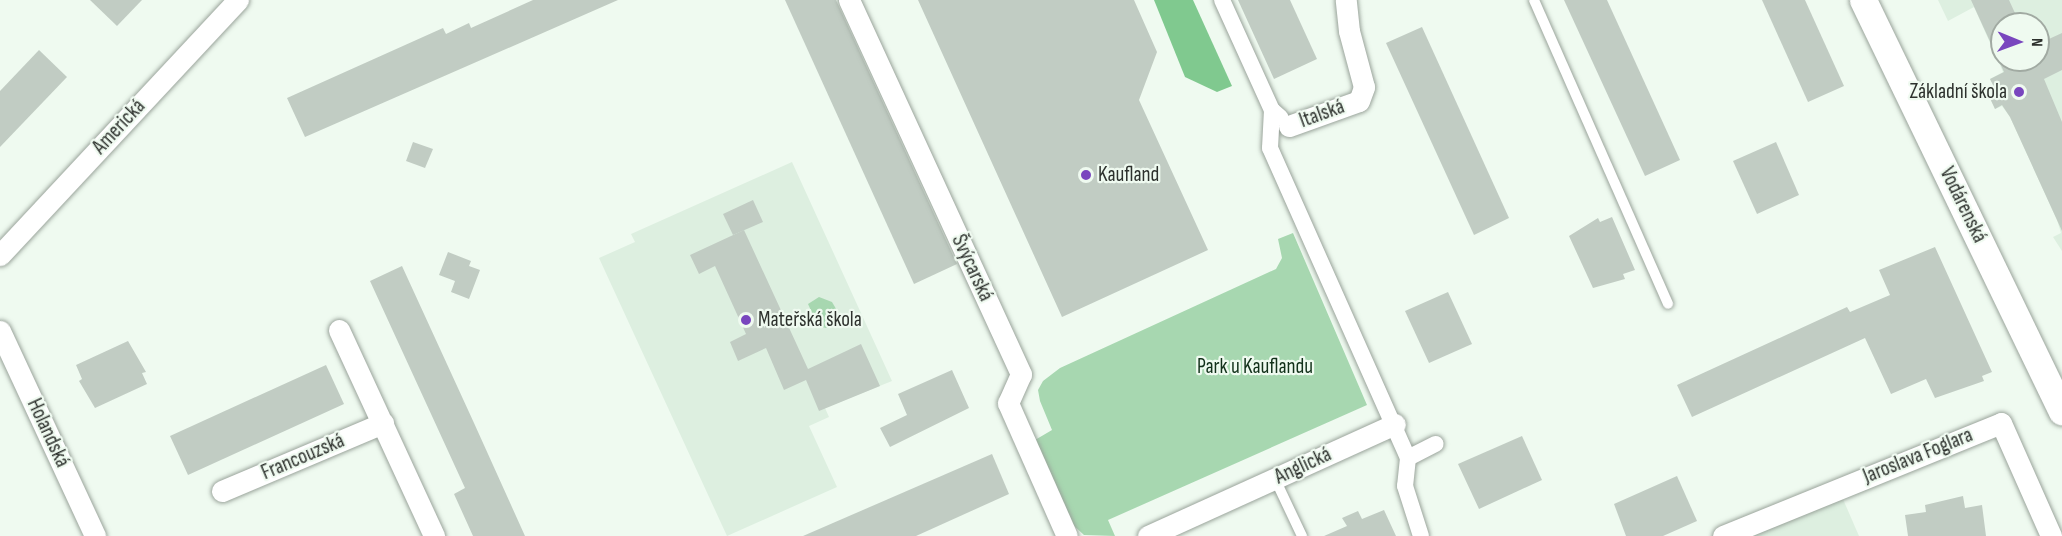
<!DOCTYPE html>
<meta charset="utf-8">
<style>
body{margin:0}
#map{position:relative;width:2062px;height:536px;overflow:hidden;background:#effaf0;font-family:"Sofia Sans Condensed",sans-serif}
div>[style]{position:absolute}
.built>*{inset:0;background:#ddefe0}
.green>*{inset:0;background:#a7d7b0}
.forest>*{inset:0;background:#80c98f}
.building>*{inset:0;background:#c1ccc3}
.roads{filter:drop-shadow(0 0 2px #9aa49b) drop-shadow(0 0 2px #9aa49b)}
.service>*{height:10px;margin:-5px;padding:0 5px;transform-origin:5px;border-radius:5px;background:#fff}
.pedestrian>*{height:16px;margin:-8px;padding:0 8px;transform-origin:8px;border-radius:8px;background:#fff}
.minor>*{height:21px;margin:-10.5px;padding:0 10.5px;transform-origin:10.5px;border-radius:10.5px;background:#fff}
.tertiary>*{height:27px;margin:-13.5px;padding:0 13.5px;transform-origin:13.5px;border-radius:13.5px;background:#fff}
.dots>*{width:16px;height:16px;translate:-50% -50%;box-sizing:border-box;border:3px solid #effaf0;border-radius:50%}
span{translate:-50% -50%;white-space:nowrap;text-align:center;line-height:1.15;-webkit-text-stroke:4.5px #effaf0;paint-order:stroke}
.poi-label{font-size:21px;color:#2d312d}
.right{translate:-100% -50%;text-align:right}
.left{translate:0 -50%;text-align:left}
.street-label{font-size:21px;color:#2d312d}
.park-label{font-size:21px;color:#12311a}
.north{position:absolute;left:1990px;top:12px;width:60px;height:60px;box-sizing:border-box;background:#effaf0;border:2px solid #a1aaa2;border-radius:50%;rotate:91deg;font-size:16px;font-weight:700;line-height:24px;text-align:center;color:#2d312d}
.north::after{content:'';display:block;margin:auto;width:21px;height:27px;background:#7946be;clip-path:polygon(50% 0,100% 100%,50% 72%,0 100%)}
</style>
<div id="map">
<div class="built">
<i style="clip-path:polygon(evenodd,1938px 0,2062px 0,2062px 251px,2053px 237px,2061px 233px,2057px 220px,2010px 117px,2002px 106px,1995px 109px,1988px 94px,1996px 91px,1990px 79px,2003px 72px,1974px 7px,1948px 21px,1938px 0,2002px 24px,2038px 24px,2038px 60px,2002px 60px,2002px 24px)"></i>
<i style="clip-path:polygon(792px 162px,892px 381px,825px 408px,829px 417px,809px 426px,837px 487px,727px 536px,599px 258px,635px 242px,631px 234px)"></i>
<i style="clip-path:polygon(1839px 490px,1859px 536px,1737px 536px)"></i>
</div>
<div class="green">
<i style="clip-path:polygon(1293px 233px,1367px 405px,1108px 520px,1115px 536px,1084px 535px,1072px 524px,1035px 440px,1052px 430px,1040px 401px,1038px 390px,1043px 381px,1060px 368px,1276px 269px,1282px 258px,1278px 239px)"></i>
<i style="clip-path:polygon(819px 297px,832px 302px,842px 319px,826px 328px,818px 326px,808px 304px)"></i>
</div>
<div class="forest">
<i style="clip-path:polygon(1154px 0,1193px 0,1232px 86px,1217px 92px,1185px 77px)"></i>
</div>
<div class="building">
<i style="clip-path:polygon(90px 0,142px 0,117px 26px)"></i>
<i style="clip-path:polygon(533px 0,618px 0,305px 137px,287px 98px,443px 28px,446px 34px,469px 23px,471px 28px)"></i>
<i style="clip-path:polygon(785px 0,836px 0,957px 264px,914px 284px)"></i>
<i style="clip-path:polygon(918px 0,1134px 0,1157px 52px,1139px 100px,1208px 250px,1062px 317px)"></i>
<i style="clip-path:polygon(1238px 0,1290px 0,1317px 59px,1274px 79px)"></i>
<i style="clip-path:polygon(1564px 0,1607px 0,1680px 160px,1645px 176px)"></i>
<i style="clip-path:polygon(1762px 0,1805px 0,1844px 86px,1808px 102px)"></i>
<i style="clip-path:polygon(1971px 0,2009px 0,2020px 24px,2002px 24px,2002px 60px,2038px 60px,2038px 44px,2062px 33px,2062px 70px,2044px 79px,2062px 122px,2062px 231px,2010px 117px,2002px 105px,1995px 109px,1988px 94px,1996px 91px,1990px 79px,2004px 72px)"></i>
<i style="clip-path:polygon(1422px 27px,1509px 218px,1474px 235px,1386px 43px)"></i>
<i style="clip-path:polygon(39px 50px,67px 77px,0 147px,0 91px)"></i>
<i style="clip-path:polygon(413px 142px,433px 149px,425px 168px,406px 161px)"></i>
<i style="clip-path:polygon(1776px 142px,1799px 195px,1757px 214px,1733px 161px)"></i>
<i style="clip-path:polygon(753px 200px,763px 222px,733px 235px,723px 214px)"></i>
<i style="clip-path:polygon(1612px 217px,1635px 270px,1623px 274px,1625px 279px,1593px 288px,1569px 236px,1598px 218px,1600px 222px)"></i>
<i style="clip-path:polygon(744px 230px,808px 369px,861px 344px,880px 386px,819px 411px,806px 380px,784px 390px,766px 348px,738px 361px,730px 342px,746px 334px,715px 266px,699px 274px,690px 255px)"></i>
<i style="clip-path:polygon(1935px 247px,1992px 372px,1982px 376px,1984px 381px,1935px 398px,1926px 379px,1891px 394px,1865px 338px,1692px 417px,1677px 385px,1847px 307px,1850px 312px,1890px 295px,1879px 270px)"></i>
<i style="clip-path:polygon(448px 252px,471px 261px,469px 266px,480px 270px,469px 299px,451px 292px,455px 281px,439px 275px)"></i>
<i style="clip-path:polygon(402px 266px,474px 423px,525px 536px,473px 536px,454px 494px,465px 488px,370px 281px)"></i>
<i style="clip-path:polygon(1448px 292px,1472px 344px,1429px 363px,1405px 311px)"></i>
<i style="clip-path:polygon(128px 341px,146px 372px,142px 373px,147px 384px,95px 408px,79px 381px,82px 379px,76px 365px)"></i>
<i style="clip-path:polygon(326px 365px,344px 404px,188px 475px,170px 436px)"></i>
<i style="clip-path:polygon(952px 370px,969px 408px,890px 447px,880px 428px,907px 415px,898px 394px)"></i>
<i style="clip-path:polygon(1522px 436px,1542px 480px,1479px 509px,1458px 464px)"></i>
<i style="clip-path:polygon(992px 454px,1009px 494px,916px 536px,803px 536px)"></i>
<i style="clip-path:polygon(1677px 476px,1697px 521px,1663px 536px,1626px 536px,1614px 504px)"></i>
<i style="clip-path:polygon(1963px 496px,1965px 508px,1982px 505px,1986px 536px,1908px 536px,1905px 515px,1926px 512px,1925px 505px)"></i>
<i style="clip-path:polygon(1384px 510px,1396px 536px,1324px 536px,1347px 526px,1342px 518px,1358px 511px,1362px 519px)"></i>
</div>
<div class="roads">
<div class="service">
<i style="left:1534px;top:0;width:332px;rotate:66.2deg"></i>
<i style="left:1275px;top:479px;width:63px;rotate:64.7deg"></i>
</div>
<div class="pedestrian">
<i style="left:1222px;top:0;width:121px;rotate:65.6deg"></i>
<i style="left:1272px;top:110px;width:11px;rotate:41deg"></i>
<i style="left:1272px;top:110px;width:38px;rotate:93deg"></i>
<i style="left:1270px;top:148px;width:339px;rotate:66deg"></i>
<i style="left:1408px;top:458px;width:31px;rotate:-27deg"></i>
<i style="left:1408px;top:458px;width:28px;rotate:96deg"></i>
<i style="left:1405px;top:486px;width:52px;rotate:72.3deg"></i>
</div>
<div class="minor">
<i style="left:849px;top:0;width:412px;rotate:65.3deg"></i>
<i style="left:1021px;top:374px;width:32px;rotate:114deg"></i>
<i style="left:1008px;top:403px;width:145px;rotate:66.1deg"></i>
<i style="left:1289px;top:126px;width:74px;rotate:-19.7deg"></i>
<i style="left:1359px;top:101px;width:15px;rotate:-70deg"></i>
<i style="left:1364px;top:87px;width:58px;rotate:-105deg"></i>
<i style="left:1349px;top:31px;width:31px;rotate:-96deg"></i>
<i style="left:0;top:255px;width:349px;rotate:-47deg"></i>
<i style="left:339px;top:330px;width:227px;rotate:65.2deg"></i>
<i style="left:0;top:331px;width:226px;rotate:65.1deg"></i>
<i style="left:222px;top:491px;width:175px;rotate:-22.9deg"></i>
<i style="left:1148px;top:536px;width:271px;rotate:-24.4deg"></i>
<i style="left:1723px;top:536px;width:300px;rotate:-22.1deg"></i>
<i style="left:2001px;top:423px;width:124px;rotate:66.1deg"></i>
</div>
<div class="tertiary">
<i style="left:1863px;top:0;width:457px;rotate:64.2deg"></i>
</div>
</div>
<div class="dots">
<i style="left:2019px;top:92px;background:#7946be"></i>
<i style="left:1086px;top:175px;background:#7946be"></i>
<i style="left:746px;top:320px;background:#7946be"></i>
</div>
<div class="poi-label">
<span class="right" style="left:2007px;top:92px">Základní škola</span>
<span class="left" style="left:1098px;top:175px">Kaufland</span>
<span class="left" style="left:758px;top:320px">Mateřská škola</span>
</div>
<div class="street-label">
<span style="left:1322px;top:114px;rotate:-20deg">Italská</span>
<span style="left:119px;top:127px;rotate:-47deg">Americká</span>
<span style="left:1963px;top:205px;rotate:64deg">Vodárenská</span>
<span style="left:972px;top:268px;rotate:65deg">Švýcarská</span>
<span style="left:48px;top:433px;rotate:65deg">Holandská</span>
<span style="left:1918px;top:456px;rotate:-22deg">Jaroslava Foglara</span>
<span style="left:303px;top:457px;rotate:-23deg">Francouzská</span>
<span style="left:1303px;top:466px;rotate:-25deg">Anglická</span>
</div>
<div class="park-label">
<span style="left:1255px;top:367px">Park u Kauflandu</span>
</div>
<div class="north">N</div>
</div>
